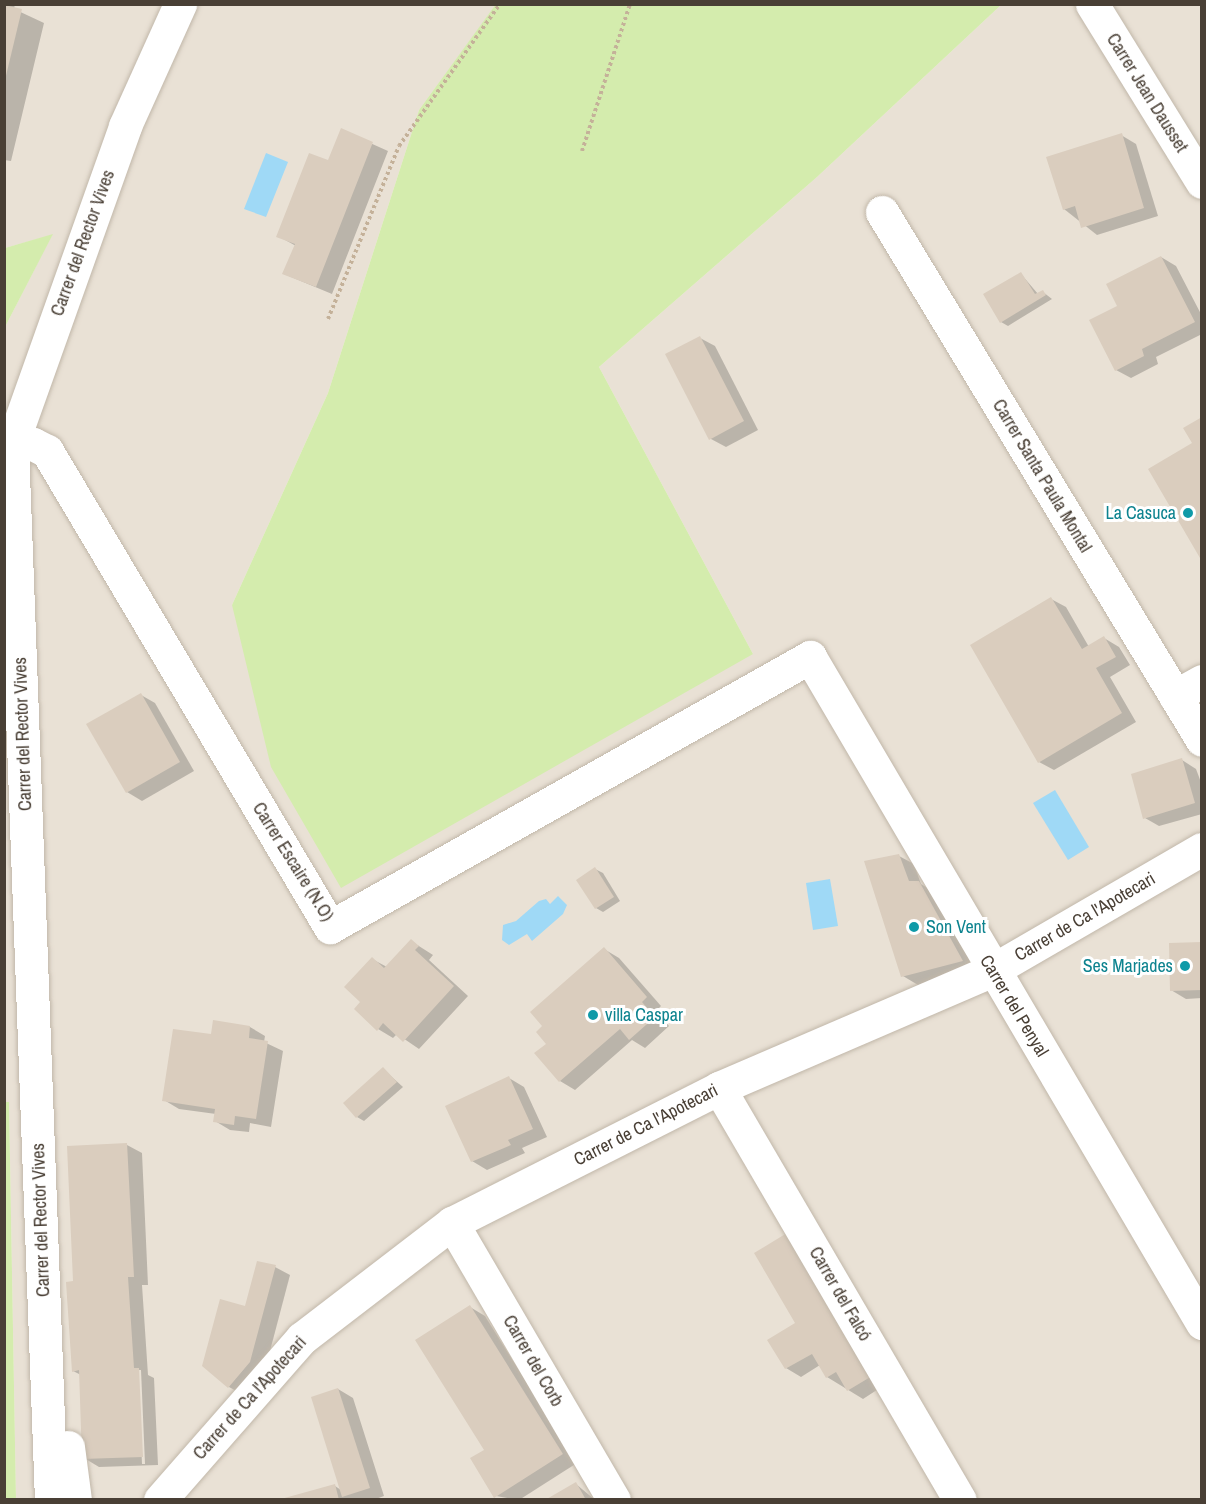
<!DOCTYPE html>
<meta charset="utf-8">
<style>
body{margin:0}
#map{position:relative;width:1206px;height:1504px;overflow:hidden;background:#f5f0e7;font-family:"Archivo Narrow",sans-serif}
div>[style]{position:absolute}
.residential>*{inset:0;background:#e9e1d5}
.green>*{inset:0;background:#d4ecad}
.water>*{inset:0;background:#9fd9f6}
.shadow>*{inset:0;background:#0003}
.building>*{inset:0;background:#dacdbe}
.path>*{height:4px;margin-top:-2px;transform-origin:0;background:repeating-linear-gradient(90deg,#c4b199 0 3px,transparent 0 6px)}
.roads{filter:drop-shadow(0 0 2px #c1b7a9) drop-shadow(0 0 2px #c1b7a9)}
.minor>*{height:33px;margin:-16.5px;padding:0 16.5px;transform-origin:16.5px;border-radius:16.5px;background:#fff}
.dots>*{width:16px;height:16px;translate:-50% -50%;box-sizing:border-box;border:3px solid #fff;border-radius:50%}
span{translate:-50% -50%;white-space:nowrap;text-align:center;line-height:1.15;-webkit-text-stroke:6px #fff;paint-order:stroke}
.street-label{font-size:18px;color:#493f35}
.culture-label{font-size:18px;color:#0d838f}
.right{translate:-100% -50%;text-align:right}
.left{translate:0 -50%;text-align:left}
.frame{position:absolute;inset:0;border:6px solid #493f35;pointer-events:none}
</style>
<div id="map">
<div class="residential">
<i style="clip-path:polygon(169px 4px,194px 12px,199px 4px,496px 5px,419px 110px,328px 393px,232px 605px,753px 654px,599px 367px,817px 177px,1001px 5px,1201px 5px,1201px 1499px,16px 1499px,9px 1102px,5px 1102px,5px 327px,52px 235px,5px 248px,5px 5px)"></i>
</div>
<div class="green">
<i style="clip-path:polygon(496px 4px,1001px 5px,817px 177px,599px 367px,753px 654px,341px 888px,271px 767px,232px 605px,328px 393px,419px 110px)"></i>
<i style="clip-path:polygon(53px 234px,5px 327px,5px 248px)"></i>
<i style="clip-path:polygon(4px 1102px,9px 1102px,16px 1500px,4px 1499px)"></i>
</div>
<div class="water">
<i style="clip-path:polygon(266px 153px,288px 162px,266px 217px,244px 209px)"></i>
<i style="clip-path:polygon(1055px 790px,1089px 847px,1068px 860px,1033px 803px)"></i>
<i style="clip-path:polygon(830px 879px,838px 926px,813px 930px,806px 883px)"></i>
<i style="clip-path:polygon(558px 896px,567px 905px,563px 914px,532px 941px,527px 934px,509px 945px,502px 940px,503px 925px,516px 921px,539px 901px,546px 899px,550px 904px)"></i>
</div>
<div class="shadow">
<i style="clip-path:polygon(4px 4px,15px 4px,14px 9px,44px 23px,11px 161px,4px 160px)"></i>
<i style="clip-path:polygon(341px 130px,388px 151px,332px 294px,284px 274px,296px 246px,278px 236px,329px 162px)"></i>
<i style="clip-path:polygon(1121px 135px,1136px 144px,1158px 216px,1097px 235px,1064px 209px)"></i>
<i style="clip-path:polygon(1161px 257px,1176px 266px,1202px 316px,1202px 334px,1156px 357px,1158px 364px,1131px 378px,1116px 370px,1119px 306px)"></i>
<i style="clip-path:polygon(1021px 274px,1038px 294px,1043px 292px,1052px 299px,1008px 326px,1001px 322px)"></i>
<i style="clip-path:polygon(700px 338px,715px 346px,758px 430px,726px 447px,711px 439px)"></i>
<i style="clip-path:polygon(1051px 599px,1066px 607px,1089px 647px,1104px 638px,1119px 647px,1130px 665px,1110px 677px,1136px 722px,1054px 770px,1039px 762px)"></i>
<i style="clip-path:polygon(141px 695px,155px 703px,194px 771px,142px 801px,127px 792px)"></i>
<i style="clip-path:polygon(1182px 760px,1196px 769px,1202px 785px,1202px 814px,1159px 826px,1145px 818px)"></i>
<i style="clip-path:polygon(899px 856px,914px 864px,921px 884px,934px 892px,977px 969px,918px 985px,903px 976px)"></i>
<i style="clip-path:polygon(595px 869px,603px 873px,620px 901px,603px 912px,596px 908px)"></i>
<i style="clip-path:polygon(411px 941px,433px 955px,429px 960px,468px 996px,419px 1049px,397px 1034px,393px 1038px,378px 1029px,356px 1009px,362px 1002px,372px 959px,387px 967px)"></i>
<i style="clip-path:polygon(1202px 944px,1202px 998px,1186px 999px,1171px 990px)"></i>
<i style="clip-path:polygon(604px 949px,619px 958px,661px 1006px,656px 1011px,669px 1026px,645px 1048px,632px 1040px,575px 1090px,560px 1081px,537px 1054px,548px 1044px)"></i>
<i style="clip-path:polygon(214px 1022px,250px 1027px,265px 1036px,264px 1042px,283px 1051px,271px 1127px,250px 1123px,249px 1132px,230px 1130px,215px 1121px,216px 1114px,179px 1109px,164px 1100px,212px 1036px)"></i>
<i style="clip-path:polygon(383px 1069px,403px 1087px,364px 1121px,357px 1117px)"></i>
<i style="clip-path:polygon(509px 1078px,524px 1087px,547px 1137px,522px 1148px,525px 1153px,487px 1170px,472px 1161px)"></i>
<i style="clip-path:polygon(evenodd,127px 1145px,142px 1153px,148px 1285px,142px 1285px,148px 1375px,154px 1378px,158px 1465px,99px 1467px,84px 1458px,81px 1375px,73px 1371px,75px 1282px,127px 1145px,138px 1370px,141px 1370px,145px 1464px,142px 1464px,138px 1370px)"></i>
<i style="clip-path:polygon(275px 1267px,290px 1275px,265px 1370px,244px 1395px,229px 1387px,246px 1307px)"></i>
<i style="clip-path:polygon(470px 1307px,485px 1316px,577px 1463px,519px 1500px,496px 1496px,486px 1450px)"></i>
<i style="clip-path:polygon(797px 1323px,886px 1384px,863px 1399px,827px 1377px,820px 1365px,801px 1377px,786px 1368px)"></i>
<i style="clip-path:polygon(338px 1389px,353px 1398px,384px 1496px,373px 1500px,284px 1500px,335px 1486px,341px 1490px)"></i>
<i style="clip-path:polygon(576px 1484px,595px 1500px,548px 1500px)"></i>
</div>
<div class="building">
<i style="clip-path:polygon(4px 5px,22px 9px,5px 80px,4px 80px)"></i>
<i style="clip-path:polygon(341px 128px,373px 142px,316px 287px,282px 274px,295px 244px,276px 237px,309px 153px,328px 160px)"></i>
<i style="clip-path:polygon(1122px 133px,1144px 208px,1081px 228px,1075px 206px,1063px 210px,1046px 157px)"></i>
<i style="clip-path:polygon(1161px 256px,1195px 322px,1142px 349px,1144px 356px,1115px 371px,1089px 320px,1117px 306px,1106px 284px)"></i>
<i style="clip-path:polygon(1021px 272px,1035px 294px,1043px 290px,1046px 295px,1000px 323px,983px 294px)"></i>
<i style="clip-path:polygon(700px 336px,744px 421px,709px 440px,665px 354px)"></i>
<i style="clip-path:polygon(1202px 417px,1202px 557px,1200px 558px,1148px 469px,1192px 443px,1183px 428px)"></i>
<i style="clip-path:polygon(1051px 597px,1082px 649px,1104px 636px,1116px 657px,1096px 668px,1122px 713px,1038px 763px,970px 645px)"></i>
<i style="clip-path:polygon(141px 693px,180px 762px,126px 793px,86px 724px)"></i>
<i style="clip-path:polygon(1182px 758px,1195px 803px,1143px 819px,1131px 774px)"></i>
<i style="clip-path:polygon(899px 854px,909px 881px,919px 881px,963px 961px,901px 977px,864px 861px)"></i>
<i style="clip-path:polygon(595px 867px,614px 897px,595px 909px,576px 880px)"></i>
<i style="clip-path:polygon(411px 939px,419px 946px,415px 950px,454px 986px,403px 1042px,383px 1023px,377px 1031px,354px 1009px,360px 1002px,344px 987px,372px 957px,384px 968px)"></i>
<i style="clip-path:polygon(1202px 942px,1202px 990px,1170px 991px,1169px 943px)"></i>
<i style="clip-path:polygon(604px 947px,647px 997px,642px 1002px,655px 1017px,629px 1040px,620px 1029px,559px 1082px,534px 1053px,546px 1044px,536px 1032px,542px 1026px,530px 1012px)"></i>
<i style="clip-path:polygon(213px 1020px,250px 1026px,249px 1038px,268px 1041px,256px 1119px,235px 1116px,234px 1125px,213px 1122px,215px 1109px,162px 1101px,173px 1029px,211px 1034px)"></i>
<i style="clip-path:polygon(383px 1067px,397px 1082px,356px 1118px,343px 1103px)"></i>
<i style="clip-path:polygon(509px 1076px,533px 1129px,508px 1140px,511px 1145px,471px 1162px,445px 1106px)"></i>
<i style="clip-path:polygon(127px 1143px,134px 1277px,128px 1277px,134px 1368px,139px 1368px,143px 1457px,82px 1459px,79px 1370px,72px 1372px,66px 1282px,73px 1281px,67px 1146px)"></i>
<i style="clip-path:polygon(787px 1233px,872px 1376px,847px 1391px,836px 1372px,826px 1378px,812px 1354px,785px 1369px,767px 1340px,795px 1323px,754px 1253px)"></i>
<i style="clip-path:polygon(257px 1261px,276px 1265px,250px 1362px,228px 1388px,202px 1366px,220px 1299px,245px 1306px)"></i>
<i style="clip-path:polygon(470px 1305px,563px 1454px,494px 1498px,470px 1458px,484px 1450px,415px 1340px)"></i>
<i style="clip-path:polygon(338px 1388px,370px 1488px,342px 1497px,311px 1397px)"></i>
<i style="clip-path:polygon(576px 1482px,586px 1500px,545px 1500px)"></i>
<i style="clip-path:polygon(335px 1484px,339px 1500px,281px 1500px,281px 1499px)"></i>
</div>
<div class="path">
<i style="left:582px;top:151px;width:155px;rotate:-71.9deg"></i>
<i style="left:328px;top:319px;width:187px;rotate:-67.7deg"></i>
<i style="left:399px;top:146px;width:174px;rotate:-54.6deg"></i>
</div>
<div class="roads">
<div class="minor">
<i style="left:1092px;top:4px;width:209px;rotate:58.3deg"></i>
<i style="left:882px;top:212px;width:617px;rotate:58.78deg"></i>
<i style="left:12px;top:444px;width:21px"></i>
<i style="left:33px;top:444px;width:16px;rotate:27deg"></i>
<i style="left:47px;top:451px;width:554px;rotate:59.27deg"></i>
<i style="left:330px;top:927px;width:551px;rotate:-29.36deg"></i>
<i style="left:810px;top:657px;width:773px;rotate:59.52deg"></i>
<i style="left:1175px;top:696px;width:31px;rotate:-29deg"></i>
<i style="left:719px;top:1088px;width:477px;rotate:59.7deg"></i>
<i style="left:452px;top:1223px;width:321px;rotate:59.7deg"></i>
<i style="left:68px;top:1447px;width:53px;rotate:82.5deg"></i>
<i style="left:51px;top:1500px;width:1057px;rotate:-92.12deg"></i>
<i style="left:12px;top:444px;width:337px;rotate:-70.4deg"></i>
<i style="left:125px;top:126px;width:134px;rotate:-65.7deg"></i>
<i style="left:160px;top:1500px;width:215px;rotate:-48.8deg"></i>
<i style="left:302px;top:1338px;width:189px;rotate:-37.5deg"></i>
<i style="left:452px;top:1223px;width:299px;rotate:-26.8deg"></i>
<i style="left:719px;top:1088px;width:298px;rotate:-23.3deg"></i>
<i style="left:993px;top:970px;width:241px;rotate:-30.1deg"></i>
</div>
</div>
<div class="dots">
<i style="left:1188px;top:513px;background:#0f9aa8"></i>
<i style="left:914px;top:927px;background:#0f9aa8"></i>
<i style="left:1185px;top:966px;background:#0f9aa8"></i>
<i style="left:593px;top:1015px;background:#0f9aa8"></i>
</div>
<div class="street-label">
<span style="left:1147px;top:93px;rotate:58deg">Carrer Jean Dausset</span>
<span style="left:83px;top:243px;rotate:-70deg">Carrer del Rector Vives</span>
<span style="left:1042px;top:476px;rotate:59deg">Carrer Santa Paula Montal</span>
<span style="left:23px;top:734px;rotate:-92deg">Carrer del Rector Vives</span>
<span style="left:293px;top:862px;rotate:58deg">Carrer Escaire (N.O)</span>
<span style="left:1085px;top:917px;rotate:-30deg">Carrer de Ca l'Apotecari</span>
<span style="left:1014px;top:1006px;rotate:59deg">Carrer del Penyal</span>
<span style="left:646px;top:1125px;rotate:-27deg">Carrer de Ca l'Apotecari</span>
<span style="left:41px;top:1220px;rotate:-92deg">Carrer del Rector Vives</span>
<span style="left:840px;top:1294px;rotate:60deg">Carrer del Falcó</span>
<span style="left:533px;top:1361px;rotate:60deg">Carrer del Corb</span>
<span style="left:250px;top:1398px;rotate:-48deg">Carrer de Ca l'Apotecari</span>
</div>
<div class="culture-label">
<span class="right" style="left:1176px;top:513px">La Casuca</span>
<span class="left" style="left:926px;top:927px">Son Vent</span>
<span class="right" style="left:1173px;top:966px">Ses Marjades</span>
<span class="left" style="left:605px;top:1015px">villa Caspar</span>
</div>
<div class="frame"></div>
</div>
